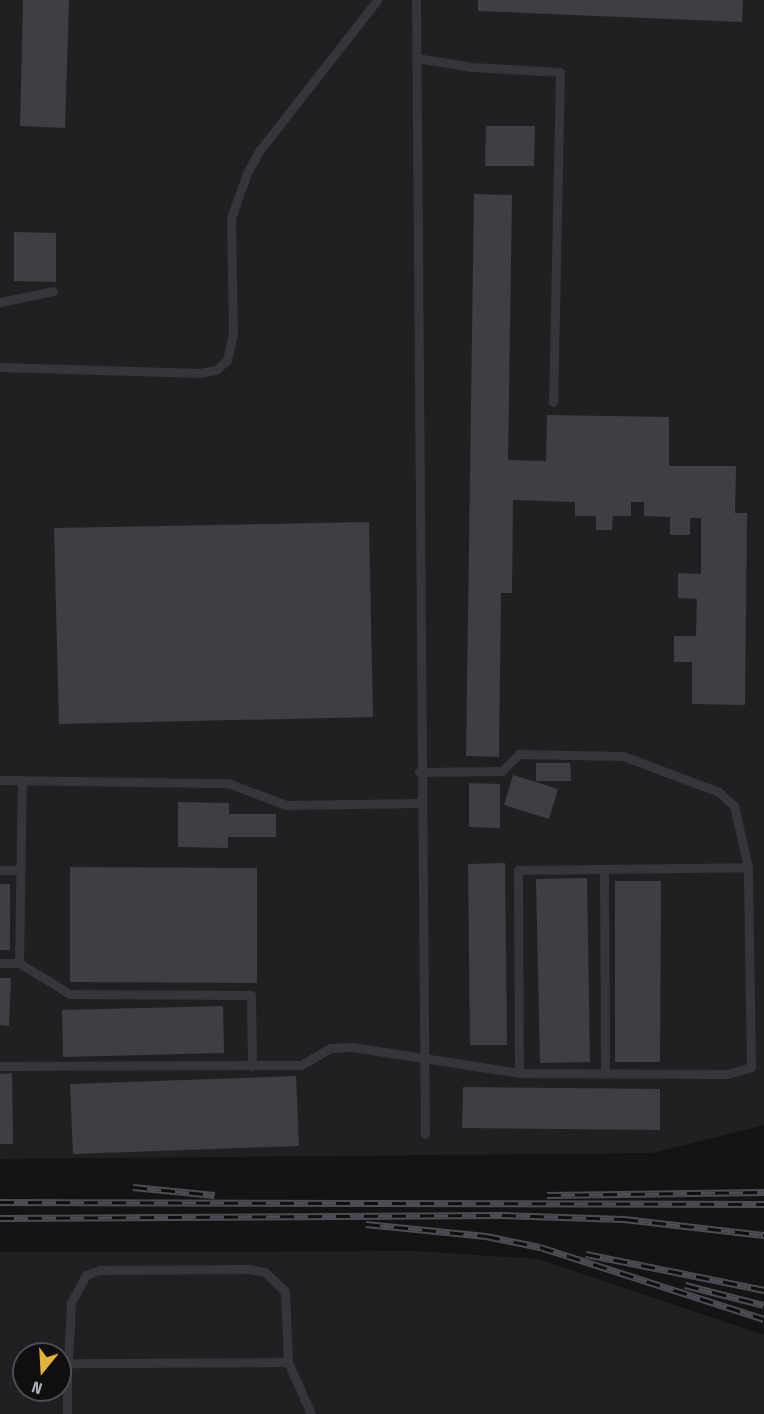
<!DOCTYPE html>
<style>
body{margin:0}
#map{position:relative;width:764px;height:1414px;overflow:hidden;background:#141415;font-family:"Fira Sans Condensed",sans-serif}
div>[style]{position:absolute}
.built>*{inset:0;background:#202022}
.building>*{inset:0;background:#3e3f42}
.service>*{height:9px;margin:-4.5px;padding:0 4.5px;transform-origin:4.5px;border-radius:4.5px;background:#35363a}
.rail>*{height:7px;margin-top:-3.5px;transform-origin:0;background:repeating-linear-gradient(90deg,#0f0f10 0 14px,#4c4d53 0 28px);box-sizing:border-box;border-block:2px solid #4c4d53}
span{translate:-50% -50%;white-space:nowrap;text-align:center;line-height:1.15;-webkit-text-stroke:4.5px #0f0f10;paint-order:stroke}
.north{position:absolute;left:12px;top:1342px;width:60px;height:60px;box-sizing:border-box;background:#0f0f10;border:2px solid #4c4d52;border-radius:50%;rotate:198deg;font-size:16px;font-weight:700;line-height:24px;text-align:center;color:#a7aab4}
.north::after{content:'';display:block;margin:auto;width:21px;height:27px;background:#e1b440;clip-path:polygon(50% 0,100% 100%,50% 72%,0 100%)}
</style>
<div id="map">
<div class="built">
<i style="clip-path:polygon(0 0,764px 0,764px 1125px,652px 1153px,0 1159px)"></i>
<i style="clip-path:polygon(evenodd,414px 1251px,538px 1259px,764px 1335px,764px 1414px,0 1414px,0 1252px,414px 1251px,24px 1354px,60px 1354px,60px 1390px,24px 1390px,24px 1354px)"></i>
</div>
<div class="building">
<i style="clip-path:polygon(23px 0,69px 0,65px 128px,20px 126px)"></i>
<i style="clip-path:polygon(478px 0,743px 0,742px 22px,478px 11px)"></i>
<i style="clip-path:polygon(486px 126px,535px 126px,534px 166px,485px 166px)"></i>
<i style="clip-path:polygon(474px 194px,512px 195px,508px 460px,546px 461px,547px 415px,669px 417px,669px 466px,736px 466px,735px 513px,747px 513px,745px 705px,692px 704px,692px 662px,674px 662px,674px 636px,696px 636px,697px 599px,678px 598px,678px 573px,701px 574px,701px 518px,690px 518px,690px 535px,670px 535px,670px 517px,644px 516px,644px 502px,631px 502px,631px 516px,613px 516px,612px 530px,596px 530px,596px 516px,575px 516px,575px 502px,513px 500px,512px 593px,501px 593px,499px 757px,466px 756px)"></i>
<i style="clip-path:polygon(14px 232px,56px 233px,56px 282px,14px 281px)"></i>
<i style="clip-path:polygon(369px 522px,373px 717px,59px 724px,54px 528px)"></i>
<i style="clip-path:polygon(536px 763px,570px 763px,571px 781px,536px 781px)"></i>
<i style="clip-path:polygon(513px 775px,558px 789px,549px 819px,504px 805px)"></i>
<i style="clip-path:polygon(469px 783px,500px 784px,500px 828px,469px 827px)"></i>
<i style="clip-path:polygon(178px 802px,229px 803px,229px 814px,276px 814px,276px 837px,228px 837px,228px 848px,178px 847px)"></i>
<i style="clip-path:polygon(505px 863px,507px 1045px,470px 1045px,468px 864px)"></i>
<i style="clip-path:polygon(70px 867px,257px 868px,257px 983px,70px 982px)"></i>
<i style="clip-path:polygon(587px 878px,590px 1062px,540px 1063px,536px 879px)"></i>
<i style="clip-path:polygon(615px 881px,661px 881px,660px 1062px,615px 1062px)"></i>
<i style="clip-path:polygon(0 884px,10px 884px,10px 950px,0 950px)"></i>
<i style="clip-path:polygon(0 978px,11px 978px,9px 1026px,0 1025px)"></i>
<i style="clip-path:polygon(223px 1006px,224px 1053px,63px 1057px,62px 1010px)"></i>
<i style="clip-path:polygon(12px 1073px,13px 1144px,0 1144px,0 1074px)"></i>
<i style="clip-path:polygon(296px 1076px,299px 1146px,73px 1154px,70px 1084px)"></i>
<i style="clip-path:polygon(463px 1087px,660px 1089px,660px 1130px,462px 1128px)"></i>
</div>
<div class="service">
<i style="left:416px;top:0;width:1134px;rotate:89.55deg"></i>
<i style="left:416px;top:58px;width:57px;rotate:9.1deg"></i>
<i style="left:472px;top:67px;width:88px;rotate:3.3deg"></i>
<i style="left:560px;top:72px;width:330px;rotate:91.2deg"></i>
<i style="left:0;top:302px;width:54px;rotate:-11.7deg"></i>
<i style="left:0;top:367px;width:200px;rotate:1.7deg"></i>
<i style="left:200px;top:373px;width:16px;rotate:-11deg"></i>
<i style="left:216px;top:370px;width:15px;rotate:-42deg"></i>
<i style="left:227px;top:360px;width:27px;rotate:-77deg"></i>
<i style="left:233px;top:334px;width:116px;rotate:-91deg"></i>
<i style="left:231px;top:218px;width:48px;rotate:-70.4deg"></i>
<i style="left:247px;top:173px;width:26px;rotate:-61deg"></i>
<i style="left:260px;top:150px;width:190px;rotate:-52deg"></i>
<i style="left:0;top:780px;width:228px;rotate:0.8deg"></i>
<i style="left:228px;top:783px;width:62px;rotate:20.8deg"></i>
<i style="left:286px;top:805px;width:134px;rotate:-0.9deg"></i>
<i style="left:604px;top:869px;width:205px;rotate:89.7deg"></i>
<i style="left:0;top:870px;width:21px"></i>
<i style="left:0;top:963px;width:19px"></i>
<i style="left:19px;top:963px;width:183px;rotate:-89.1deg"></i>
<i style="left:19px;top:963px;width:60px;rotate:31.3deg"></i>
<i style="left:70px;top:994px;width:181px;rotate:0.3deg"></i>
<i style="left:251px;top:995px;width:71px;rotate:89.2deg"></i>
<i style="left:0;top:1066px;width:301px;rotate:-0.2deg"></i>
<i style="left:301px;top:1065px;width:34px;rotate:-30deg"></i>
<i style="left:331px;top:1048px;width:21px;rotate:-3deg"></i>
<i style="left:352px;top:1047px;width:169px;rotate:8.8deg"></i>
<i style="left:519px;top:1073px;width:208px;rotate:0.3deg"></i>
<i style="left:727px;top:1074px;width:25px;rotate:-16deg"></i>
<i style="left:751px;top:1067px;width:200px;rotate:-90.9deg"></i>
<i style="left:748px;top:867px;width:63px;rotate:-102.9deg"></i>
<i style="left:734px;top:806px;width:21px;rotate:-137deg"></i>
<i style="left:719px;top:792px;width:103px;rotate:-159.4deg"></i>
<i style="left:623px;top:756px;width:104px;rotate:-178.9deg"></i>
<i style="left:519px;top:754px;width:24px;rotate:135deg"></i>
<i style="left:502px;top:771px;width:83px;rotate:179.3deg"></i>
<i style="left:519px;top:1073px;width:203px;rotate:-90.3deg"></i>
<i style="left:518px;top:870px;width:230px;rotate:-0.7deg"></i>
<i style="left:288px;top:1362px;width:57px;rotate:66.1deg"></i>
<i style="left:67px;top:1414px;width:40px;rotate:-90deg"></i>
<i style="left:67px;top:1374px;width:48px;rotate:-86.4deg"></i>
<i style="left:70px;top:1326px;width:23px;rotate:-88deg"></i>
<i style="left:71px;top:1303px;width:32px;rotate:-62deg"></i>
<i style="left:86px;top:1275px;width:15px;rotate:-20deg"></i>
<i style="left:100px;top:1270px;width:149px;rotate:-0.4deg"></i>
<i style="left:249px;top:1269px;width:16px;rotate:11deg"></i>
<i style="left:265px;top:1272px;width:28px;rotate:44deg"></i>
<i style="left:285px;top:1291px;width:71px;rotate:87.6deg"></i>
<i style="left:288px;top:1362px;width:220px;rotate:179.7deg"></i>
</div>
<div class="rail">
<i style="left:133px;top:1187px;width:82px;rotate:5.6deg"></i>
<i style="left:547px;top:1195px;width:217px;rotate:-0.8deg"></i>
<i style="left:0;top:1202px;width:764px;rotate:0.15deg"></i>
<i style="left:0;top:1218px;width:502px;rotate:-0.34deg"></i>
<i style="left:502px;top:1215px;width:122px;rotate:1.9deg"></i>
<i style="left:624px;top:1219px;width:141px;rotate:6.5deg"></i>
<i style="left:366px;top:1224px;width:121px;rotate:5.7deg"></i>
<i style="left:486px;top:1236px;width:55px;rotate:11.5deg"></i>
<i style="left:540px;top:1247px;width:235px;rotate:17.8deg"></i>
<i style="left:586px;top:1254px;width:182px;rotate:11.4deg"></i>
<i style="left:685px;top:1285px;width:81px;rotate:14.2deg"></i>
</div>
<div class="north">N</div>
</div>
